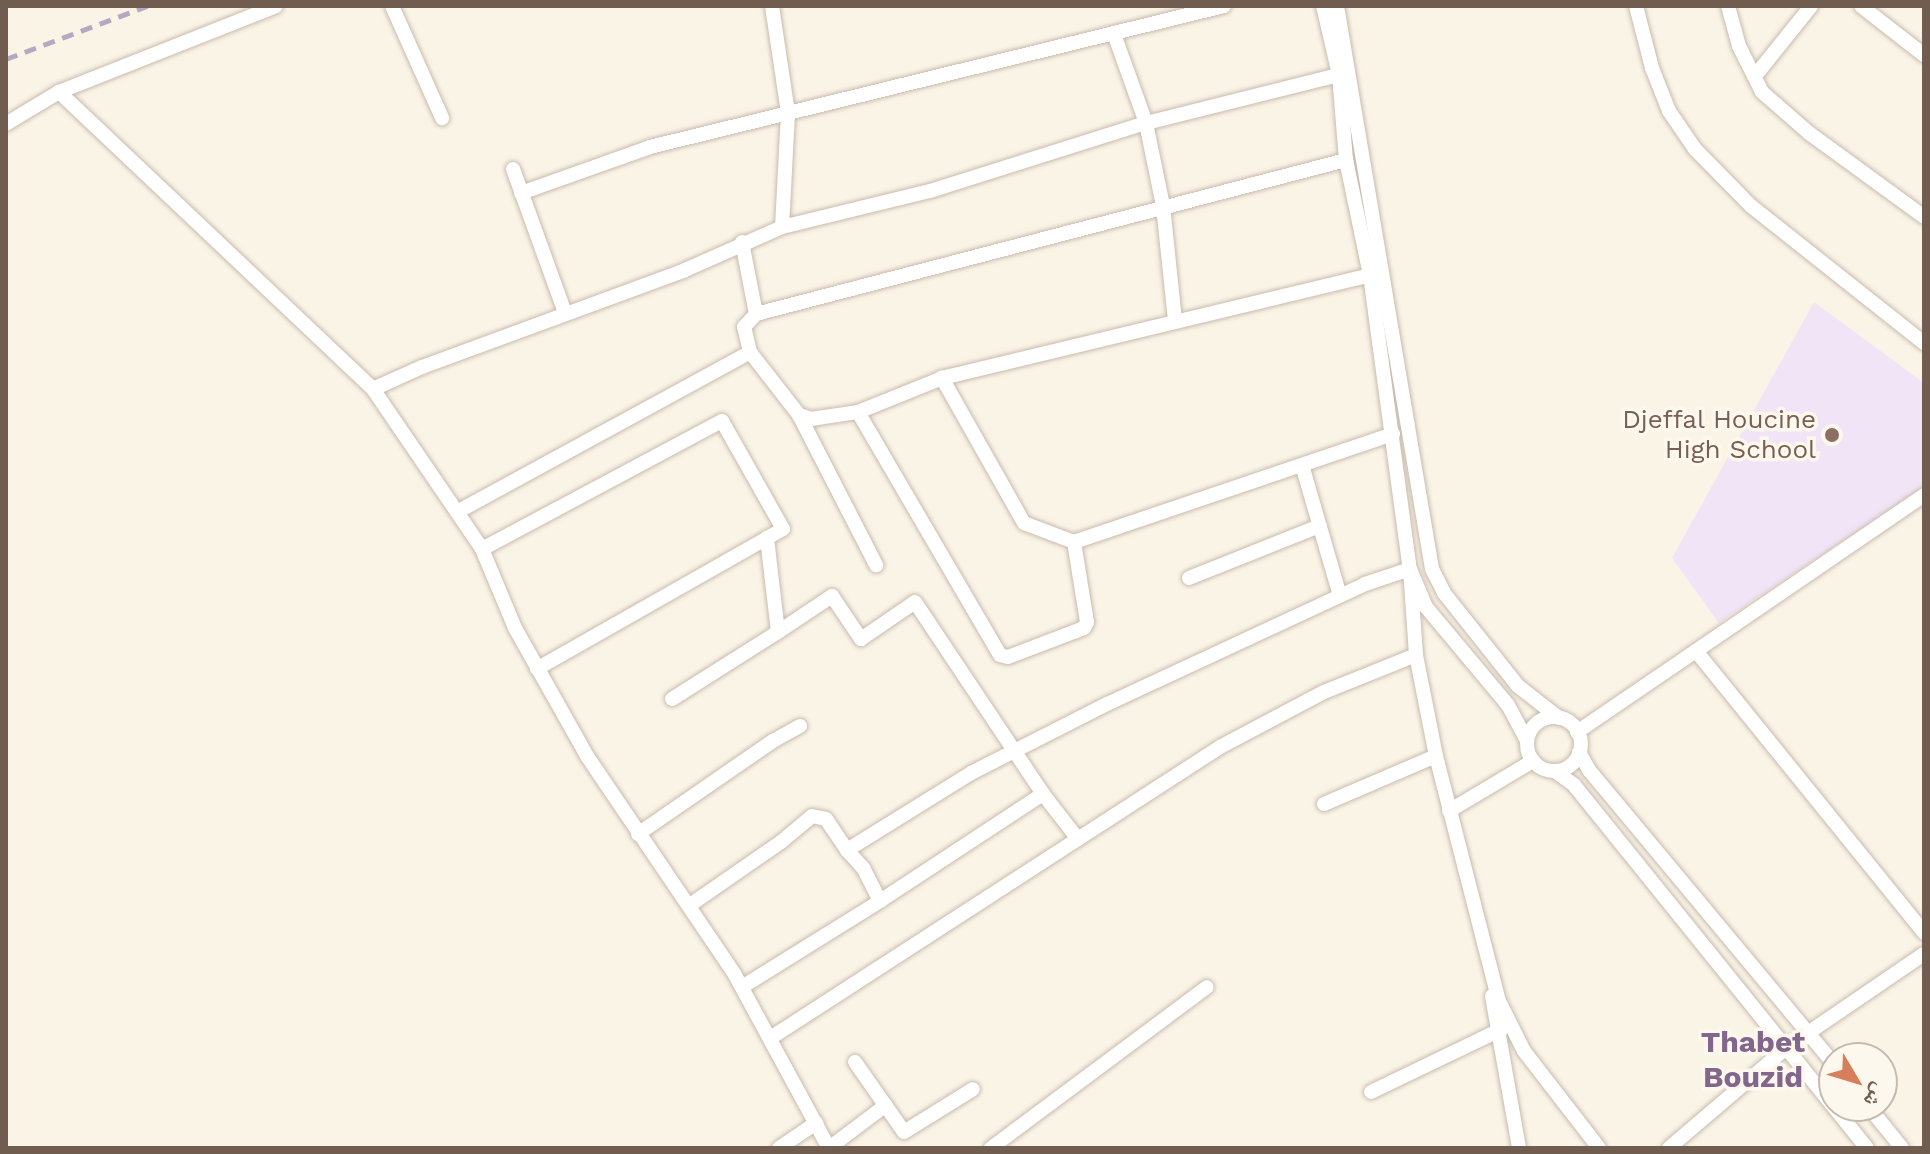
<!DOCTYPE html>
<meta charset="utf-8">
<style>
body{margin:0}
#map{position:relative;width:1930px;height:1154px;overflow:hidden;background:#faf4e7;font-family:"Work Sans","Noto Naskh Arabic",sans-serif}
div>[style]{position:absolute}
.education>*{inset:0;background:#f1e4f6}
.roads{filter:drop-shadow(0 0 2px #c8bbad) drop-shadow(0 0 2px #c8bbad)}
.street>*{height:14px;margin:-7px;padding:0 7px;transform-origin:7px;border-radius:7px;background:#fff}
.street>.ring{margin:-7px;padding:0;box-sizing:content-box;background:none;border:14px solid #fff;border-radius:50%}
.rail>*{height:5px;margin-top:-2.5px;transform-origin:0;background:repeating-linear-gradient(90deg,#b8a7c2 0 12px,transparent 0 20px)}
.dots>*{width:22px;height:22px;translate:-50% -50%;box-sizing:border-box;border:4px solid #fdf8ed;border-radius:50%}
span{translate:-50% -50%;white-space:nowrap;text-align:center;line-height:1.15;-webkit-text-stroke:7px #fdf8ed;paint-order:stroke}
.education-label{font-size:26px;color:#785e54}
.right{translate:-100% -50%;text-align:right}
.quarter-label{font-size:30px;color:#83668c;font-weight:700}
.frame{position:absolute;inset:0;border:8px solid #715d4f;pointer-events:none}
.north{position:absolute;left:1818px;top:1042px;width:80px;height:80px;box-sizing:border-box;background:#fdf8ed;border:2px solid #c5baae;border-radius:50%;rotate:128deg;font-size:22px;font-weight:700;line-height:32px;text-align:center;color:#715d4f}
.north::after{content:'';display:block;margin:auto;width:28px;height:36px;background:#d67f5a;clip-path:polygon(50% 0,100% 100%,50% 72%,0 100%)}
</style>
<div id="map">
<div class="education">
<i style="clip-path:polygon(1814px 302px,1924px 383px,1924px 487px,1719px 623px,1672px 558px)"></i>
</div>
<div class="roads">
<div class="street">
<i style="left:392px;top:6px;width:123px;rotate:65.9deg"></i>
<i style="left:772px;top:6px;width:108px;rotate:81.5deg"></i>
<i style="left:788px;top:113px;width:114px;rotate:93deg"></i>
<i style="left:1323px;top:6px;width:71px;rotate:76.9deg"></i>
<i style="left:1339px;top:75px;width:85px;rotate:85.3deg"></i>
<i style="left:1346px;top:160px;width:117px;rotate:78.2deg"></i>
<i style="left:1370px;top:275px;width:297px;rotate:82.3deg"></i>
<i style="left:1410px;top:569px;width:41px;rotate:67.2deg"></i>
<i style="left:1426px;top:607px;width:128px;rotate:50.1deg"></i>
<i style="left:1508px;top:705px;width:40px;rotate:62deg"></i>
<i style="left:1337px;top:6px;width:571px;rotate:80.42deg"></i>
<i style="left:1432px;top:569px;width:27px;rotate:63deg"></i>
<i style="left:1444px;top:593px;width:119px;rotate:51.5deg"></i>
<i style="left:1518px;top:686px;width:52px;rotate:38deg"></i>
<i style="left:1636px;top:6px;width:64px;rotate:75.5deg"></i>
<i style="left:1652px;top:68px;width:46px;rotate:68.4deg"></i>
<i style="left:1669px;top:111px;width:46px;rotate:55.6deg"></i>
<i style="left:1695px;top:149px;width:80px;rotate:45.5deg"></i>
<i style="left:1751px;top:206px;width:221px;rotate:38.4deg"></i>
<i style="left:1728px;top:6px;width:41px;rotate:74.6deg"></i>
<i style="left:1739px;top:46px;width:51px;rotate:63.4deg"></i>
<i style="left:1762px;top:92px;width:62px;rotate:41.1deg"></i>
<i style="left:1809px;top:133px;width:142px;rotate:36.1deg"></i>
<i style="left:1861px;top:6px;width:80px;rotate:37.9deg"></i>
<i style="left:1114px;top:34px;width:95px;rotate:70.2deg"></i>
<i style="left:1146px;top:123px;width:85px;rotate:78.4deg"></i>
<i style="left:1163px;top:206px;width:116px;rotate:84deg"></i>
<i style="left:1755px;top:76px;width:90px;rotate:-51.3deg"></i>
<i style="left:59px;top:92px;width:233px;rotate:-21.6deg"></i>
<i style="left:6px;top:124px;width:62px;rotate:-31.1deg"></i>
<i style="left:59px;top:92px;width:432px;rotate:43.4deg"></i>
<i style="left:373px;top:389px;width:194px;rotate:55.7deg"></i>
<i style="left:482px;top:549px;width:86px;rotate:67.3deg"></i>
<i style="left:515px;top:628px;width:147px;rotate:60.6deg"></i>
<i style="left:587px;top:756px;width:264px;rotate:55.9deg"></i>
<i style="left:735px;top:975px;width:197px;rotate:61.5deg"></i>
<i style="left:513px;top:169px;width:153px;rotate:70.1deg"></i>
<i style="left:521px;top:193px;width:137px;rotate:-19.6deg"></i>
<i style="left:650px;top:147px;width:591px;rotate:-13.8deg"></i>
<i style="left:742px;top:242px;width:73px;rotate:79deg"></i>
<i style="left:750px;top:352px;width:80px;rotate:52.1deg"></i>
<i style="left:799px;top:415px;width:13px;rotate:18deg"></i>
<i style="left:811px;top:419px;width:48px;rotate:-8.5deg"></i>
<i style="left:858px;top:412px;width:91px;rotate:-22deg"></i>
<i style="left:942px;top:378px;width:440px;rotate:-13.5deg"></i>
<i style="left:373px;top:389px;width:54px;rotate:-24.2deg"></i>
<i style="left:422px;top:367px;width:280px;rotate:-20.2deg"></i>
<i style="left:685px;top:270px;width:106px;rotate:-23.9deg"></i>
<i style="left:782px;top:227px;width:152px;rotate:-13.7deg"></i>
<i style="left:930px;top:191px;width:226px;rotate:-17.5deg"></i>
<i style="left:1146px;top:123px;width:199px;rotate:-14deg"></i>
<i style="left:858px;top:412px;width:281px;rotate:59.7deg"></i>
<i style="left:1000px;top:655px;width:8px;rotate:14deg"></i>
<i style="left:1008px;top:657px;width:81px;rotate:-20.9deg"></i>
<i style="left:1084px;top:628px;width:7px;rotate:-63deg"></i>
<i style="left:1087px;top:622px;width:81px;rotate:-99.2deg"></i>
<i style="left:1074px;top:542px;width:53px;rotate:-159.2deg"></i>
<i style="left:1024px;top:523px;width:167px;rotate:-119.5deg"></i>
<i style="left:799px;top:415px;width:169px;rotate:62.8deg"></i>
<i style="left:1302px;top:465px;width:136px;rotate:73.8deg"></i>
<i style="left:457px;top:512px;width:334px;rotate:-28.6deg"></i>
<i style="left:750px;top:352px;width:26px;rotate:-103deg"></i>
<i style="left:744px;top:327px;width:18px;rotate:-47deg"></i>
<i style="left:756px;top:314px;width:610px;rotate:-14.63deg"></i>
<i style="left:1074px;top:542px;width:337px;rotate:-18.7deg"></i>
<i style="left:482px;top:549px;width:272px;rotate:-28.1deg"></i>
<i style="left:722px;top:421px;width:124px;rotate:60.5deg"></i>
<i style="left:783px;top:529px;width:283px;rotate:150.4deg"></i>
<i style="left:1189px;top:578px;width:141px;rotate:-21.7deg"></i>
<i style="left:778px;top:632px;width:65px;rotate:-33.7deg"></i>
<i style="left:832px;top:596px;width:52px;rotate:56deg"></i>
<i style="left:861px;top:639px;width:65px;rotate:-34.4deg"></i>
<i style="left:915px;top:602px;width:231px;rotate:56.3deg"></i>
<i style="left:1696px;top:651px;width:363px;rotate:51deg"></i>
<i style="left:672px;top:699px;width:125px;rotate:-32.3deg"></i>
<i style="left:778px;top:632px;width:95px;rotate:-96.7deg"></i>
<i class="ring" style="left:1527px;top:717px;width:40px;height:40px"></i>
<i style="left:1577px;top:732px;width:420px;rotate:-34.3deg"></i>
<i style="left:1579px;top:752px;width:21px;rotate:61deg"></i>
<i style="left:1589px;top:770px;width:383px;rotate:50.2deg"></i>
<i style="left:1555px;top:771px;width:24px;rotate:36deg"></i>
<i style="left:1574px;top:785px;width:466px;rotate:51.1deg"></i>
<i style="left:1324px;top:804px;width:122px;rotate:-23.2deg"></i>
<i style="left:1449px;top:811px;width:98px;rotate:-30.8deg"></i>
<i style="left:638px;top:834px;width:164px;rotate:-34.6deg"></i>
<i style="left:773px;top:741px;width:31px;rotate:-29deg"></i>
<i style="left:880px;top:901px;width:195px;rotate:-33.3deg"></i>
<i style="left:1043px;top:794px;width:57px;rotate:52.1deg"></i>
<i style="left:690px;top:905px;width:111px;rotate:-34.7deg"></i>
<i style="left:781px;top:842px;width:40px;rotate:-40deg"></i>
<i style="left:812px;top:816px;width:14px;rotate:12deg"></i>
<i style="left:826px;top:819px;width:37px;rotate:56deg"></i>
<i style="left:742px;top:987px;width:163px;rotate:-31.9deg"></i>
<i style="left:880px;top:901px;width:36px;rotate:-117deg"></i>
<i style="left:864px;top:869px;width:25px;rotate:-132deg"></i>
<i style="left:847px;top:850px;width:146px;rotate:-31.8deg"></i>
<i style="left:971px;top:773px;width:153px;rotate:-26.9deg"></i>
<i style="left:1107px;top:704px;width:285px;rotate:-24.9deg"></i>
<i style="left:1365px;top:584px;width:47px;rotate:-18.4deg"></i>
<i style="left:1410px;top:569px;width:86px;rotate:86deg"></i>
<i style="left:1416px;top:655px;width:103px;rotate:78.8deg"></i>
<i style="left:1436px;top:756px;width:253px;rotate:75.6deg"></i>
<i style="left:1499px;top:1001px;width:56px;rotate:63.4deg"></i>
<i style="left:1524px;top:1051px;width:123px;rotate:52.3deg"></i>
<i style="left:1492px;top:996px;width:154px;rotate:79.9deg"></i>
<i style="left:772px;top:1037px;width:534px;rotate:-32.92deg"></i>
<i style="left:1220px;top:747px;width:118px;rotate:-27.9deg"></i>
<i style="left:1324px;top:692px;width:99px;rotate:-21.9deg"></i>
<i style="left:855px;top:1062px;width:85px;rotate:55deg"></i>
<i style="left:904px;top:1132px;width:81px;rotate:-31.9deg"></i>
<i style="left:1371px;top:1092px;width:145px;rotate:-25.7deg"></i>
<i style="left:1868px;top:1106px;width:54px;rotate:51deg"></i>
<i style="left:779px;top:1148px;width:45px;rotate:-34deg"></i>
<i style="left:829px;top:1148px;width:71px;rotate:-37deg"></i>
<i style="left:991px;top:1148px;width:269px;rotate:-36.7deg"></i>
<i style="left:1669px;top:1148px;width:154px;rotate:-40.5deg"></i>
<i style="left:1786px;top:1048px;width:167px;rotate:-34.3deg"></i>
</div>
</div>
<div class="rail">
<i style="left:6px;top:59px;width:151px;rotate:-20.6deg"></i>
</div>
<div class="dots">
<i style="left:1832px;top:435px;background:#8d6e63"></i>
</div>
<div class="education-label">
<span class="right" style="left:1816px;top:435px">Djeffal Houcine<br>High School</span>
</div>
<div class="quarter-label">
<span style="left:1753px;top:1059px">Thabet<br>Bouzid</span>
</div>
<div class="frame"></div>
<div class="north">ش</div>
</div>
